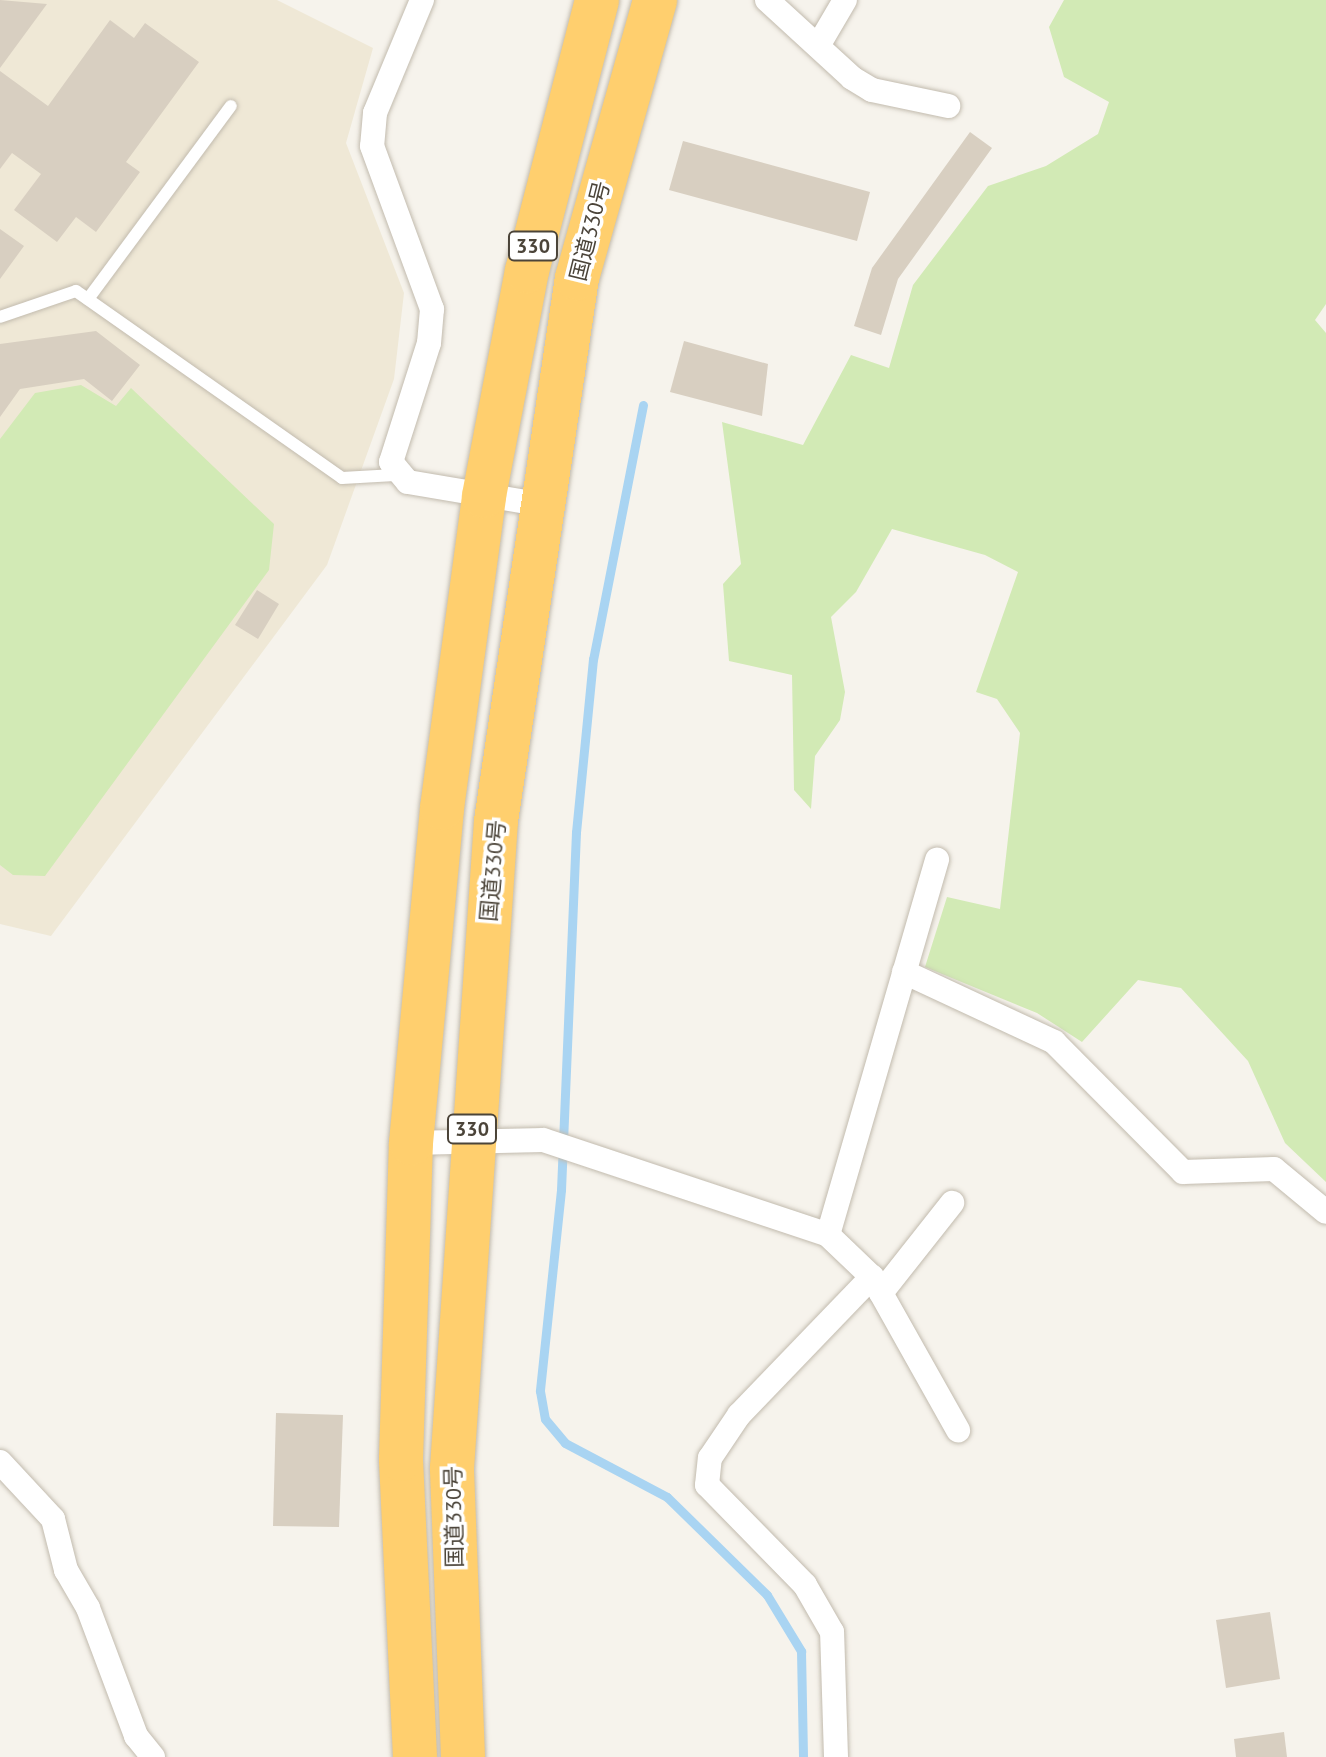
<!DOCTYPE html>
<meta charset="utf-8">
<style>
body{margin:0}
#map{position:relative;width:1326px;height:1757px;overflow:hidden;background:#f6f3ec;font-family:"PT Sans","Noto Sans JP",sans-serif}
div>[style]{position:absolute}
.education>*{inset:0;background:#efe8d6}
.green>*{inset:0;background:#d2eab5}
.stream>*{height:9px;margin:-4.5px;padding:0 4.5px;transform-origin:4.5px;border-radius:4.5px;background:#a9d4f2}
.building>*{inset:0;background:#d8cfc1}
.roads{filter:drop-shadow(0 0 2px #c2bbae) drop-shadow(0 0 2px #c2bbae)}
.lane>*{height:12px;margin:-6px;padding:0 6px;transform-origin:6px;border-radius:6px;background:#fff}
.street>*{height:24px;margin:-12px;padding:0 12px;transform-origin:12px;border-radius:12px;background:#fff}
.highway>*{height:44px;margin:-22px;padding:0 22px;transform-origin:22px;border-radius:22px;background:#ffcf6e}
span{translate:-50% -50%;white-space:nowrap;text-align:center;line-height:1.15;-webkit-text-stroke:7px #fff;paint-order:stroke}
.shield-label span{padding:2px 6px;background:#fff;border:2px solid;border-radius:6px;-webkit-text-stroke-width:0}
.shield-label{font-size:20px;color:#4b4439;font-weight:700}
.street-label{font-size:22px;color:#4b4439}
</style>
<div id="map">
<div class="education">
<i style="clip-path:polygon(0 0,277px 0,373px 48px,346px 143px,404px 293px,394px 379px,327px 565px,51px 936px,0 924px)"></i>
</div>
<div class="green">
<i style="clip-path:polygon(1064px 0,1326px 0,1326px 304px,1315px 320px,1326px 333px,1326px 1182px,1285px 1143px,1248px 1061px,1181px 988px,1138px 980px,1082px 1042px,1037px 1013px,925px 967px,947px 897px,1000px 909px,1020px 733px,997px 699px,976px 692px,1018px 572px,985px 555px,892px 529px,856px 592px,831px 617px,845px 692px,840px 720px,815px 756px,811px 809px,794px 790px,792px 675px,729px 661px,723px 584px,741px 564px,722px 422px,803px 445px,851px 355px,889px 368px,913px 285px,988px 186px,1046px 166px,1098px 134px,1109px 102px,1064px 77px,1049px 27px)"></i>
<i style="clip-path:polygon(81px 385px,116px 406px,131px 388px,274px 524px,269px 570px,45px 876px,13px 875px,0 865px,0 439px,35px 393px)"></i>
</div>
<div class="stream">
<i style="left:643px;top:405px;width:259px;rotate:101.1deg"></i>
<i style="left:593px;top:659px;width:174px;rotate:95.6deg"></i>
<i style="left:576px;top:832px;width:358px;rotate:92.4deg"></i>
<i style="left:561px;top:1190px;width:202px;rotate:96deg"></i>
<i style="left:540px;top:1391px;width:28px;rotate:80deg"></i>
<i style="left:545px;top:1419px;width:31px;rotate:50deg"></i>
<i style="left:565px;top:1443px;width:115px;rotate:27.9deg"></i>
<i style="left:667px;top:1497px;width:140px;rotate:44.4deg"></i>
<i style="left:767px;top:1595px;width:66px;rotate:58.7deg"></i>
<i style="left:801px;top:1651px;width:106px;rotate:88.9deg"></i>
</div>
<div class="building">
<i style="clip-path:polygon(0 0,47px 4px,0 68px)"></i>
<i style="clip-path:polygon(110px 20px,134px 38px,145px 23px,199px 62px,126px 162px,140px 172px,96px 232px,76px 217px,57px 242px,14px 210px,41px 174px,12px 153px,0 169px,0 71px,48px 106px)"></i>
<i style="clip-path:polygon(970px 132px,992px 148px,898px 279px,881px 335px,854px 326px,872px 268px)"></i>
<i style="clip-path:polygon(683px 141px,870px 192px,857px 241px,669px 190px)"></i>
<i style="clip-path:polygon(0 229px,24px 246px,0 279px)"></i>
<i style="clip-path:polygon(96px 331px,140px 365px,112px 401px,84px 379px,20px 389px,0 417px,0 344px)"></i>
<i style="clip-path:polygon(684px 341px,768px 364px,762px 416px,670px 392px)"></i>
<i style="clip-path:polygon(257px 590px,279px 604px,258px 639px,235px 625px)"></i>
<i style="clip-path:polygon(276px 1413px,343px 1415px,339px 1527px,273px 1526px)"></i>
<i style="clip-path:polygon(1270px 1612px,1280px 1679px,1226px 1688px,1216px 1620px)"></i>
<i style="clip-path:polygon(1284px 1732px,1287px 1757px,1236px 1757px,1234px 1739px)"></i>
</div>
<div class="roads">
<div class="lane">
<i style="left:88px;top:299px;width:240px;rotate:-53.5deg"></i>
<i style="left:0;top:317px;width:80px;rotate:-18.9deg"></i>
<i style="left:76px;top:291px;width:325px;rotate:35.1deg"></i>
<i style="left:342px;top:478px;width:53px;rotate:-3.2deg"></i>
</div>
<div class="street">
<i style="left:422px;top:0;width:122px;rotate:112.6deg"></i>
<i style="left:375px;top:113px;width:33px;rotate:95deg"></i>
<i style="left:372px;top:146px;width:174px;rotate:69.8deg"></i>
<i style="left:432px;top:309px;width:34px;rotate:95deg"></i>
<i style="left:429px;top:343px;width:125px;rotate:107.7deg"></i>
<i style="left:391px;top:462px;width:26px;rotate:50deg"></i>
<i style="left:408px;top:482px;width:132px;rotate:9.6deg"></i>
<i style="left:767px;top:0;width:115px;rotate:42.5deg"></i>
<i style="left:852px;top:78px;width:23px;rotate:31deg"></i>
<i style="left:872px;top:90px;width:78px;rotate:11.9deg"></i>
<i style="left:818px;top:46px;width:53px;rotate:-59.6deg"></i>
<i style="left:904px;top:972px;width:166px;rotate:25deg"></i>
<i style="left:1054px;top:1042px;width:183px;rotate:45.2deg"></i>
<i style="left:1183px;top:1172px;width:91px;rotate:-1.9deg"></i>
<i style="left:1274px;top:1169px;width:67px;rotate:39.6deg"></i>
<i style="left:411px;top:1143px;width:132px;rotate:-1.3deg"></i>
<i style="left:543px;top:1140px;width:300px;rotate:18.4deg"></i>
<i style="left:828px;top:1235px;width:61px;rotate:43.7deg"></i>
<i style="left:872px;top:1277px;width:176px;rotate:60.7deg"></i>
<i style="left:828px;top:1235px;width:391px;rotate:-73.8deg"></i>
<i style="left:881px;top:1293px;width:115px;rotate:-51.7deg"></i>
<i style="left:0;top:1462px;width:78px;rotate:47.1deg"></i>
<i style="left:53px;top:1519px;width:53px;rotate:75.7deg"></i>
<i style="left:66px;top:1570px;width:44px;rotate:59.9deg"></i>
<i style="left:88px;top:1608px;width:137px;rotate:69.4deg"></i>
<i style="left:136px;top:1736px;width:27px;rotate:51deg"></i>
<i style="left:836px;top:1757px;width:125px;rotate:-91.8deg"></i>
<i style="left:832px;top:1632px;width:54px;rotate:-119.9deg"></i>
<i style="left:805px;top:1585px;width:140px;rotate:-134.4deg"></i>
<i style="left:707px;top:1485px;width:27px;rotate:-84deg"></i>
<i style="left:710px;top:1458px;width:52px;rotate:-56deg"></i>
<i style="left:739px;top:1415px;width:192px;rotate:-46.1deg"></i>
</div>
<div class="highway">
<i style="left:415px;top:1757px;width:298px;rotate:-92.7deg"></i>
<i style="left:401px;top:1459px;width:316px;rotate:-88.2deg"></i>
<i style="left:411px;top:1143px;width:336px;rotate:-84.7deg"></i>
<i style="left:442px;top:808px;width:315px;rotate:-82.3deg"></i>
<i style="left:484px;top:496px;width:229px;rotate:-79.2deg"></i>
<i style="left:527px;top:271px;width:280px;rotate:-75.5deg"></i>
<i style="left:463px;top:1757px;width:289px;rotate:-92.2deg"></i>
<i style="left:452px;top:1468px;width:648px;rotate:-86.11deg"></i>
<i style="left:496px;top:821px;width:549px;rotate:-81.52deg"></i>
<i style="left:577px;top:278px;width:289px;rotate:-74.3deg"></i>
</div>
</div>
<div class="shield-label">
<span style="left:533px;top:246px">330</span>
<span style="left:472px;top:1129px">330</span>
</div>
<div class="street-label">
<span style="left:590px;top:231px;rotate:-76deg">国道330号</span>
<span style="left:493px;top:871px;rotate:-85deg">国道330号</span>
<span style="left:454px;top:1517px;rotate:-91deg">国道330号</span>
</div>
</div>
